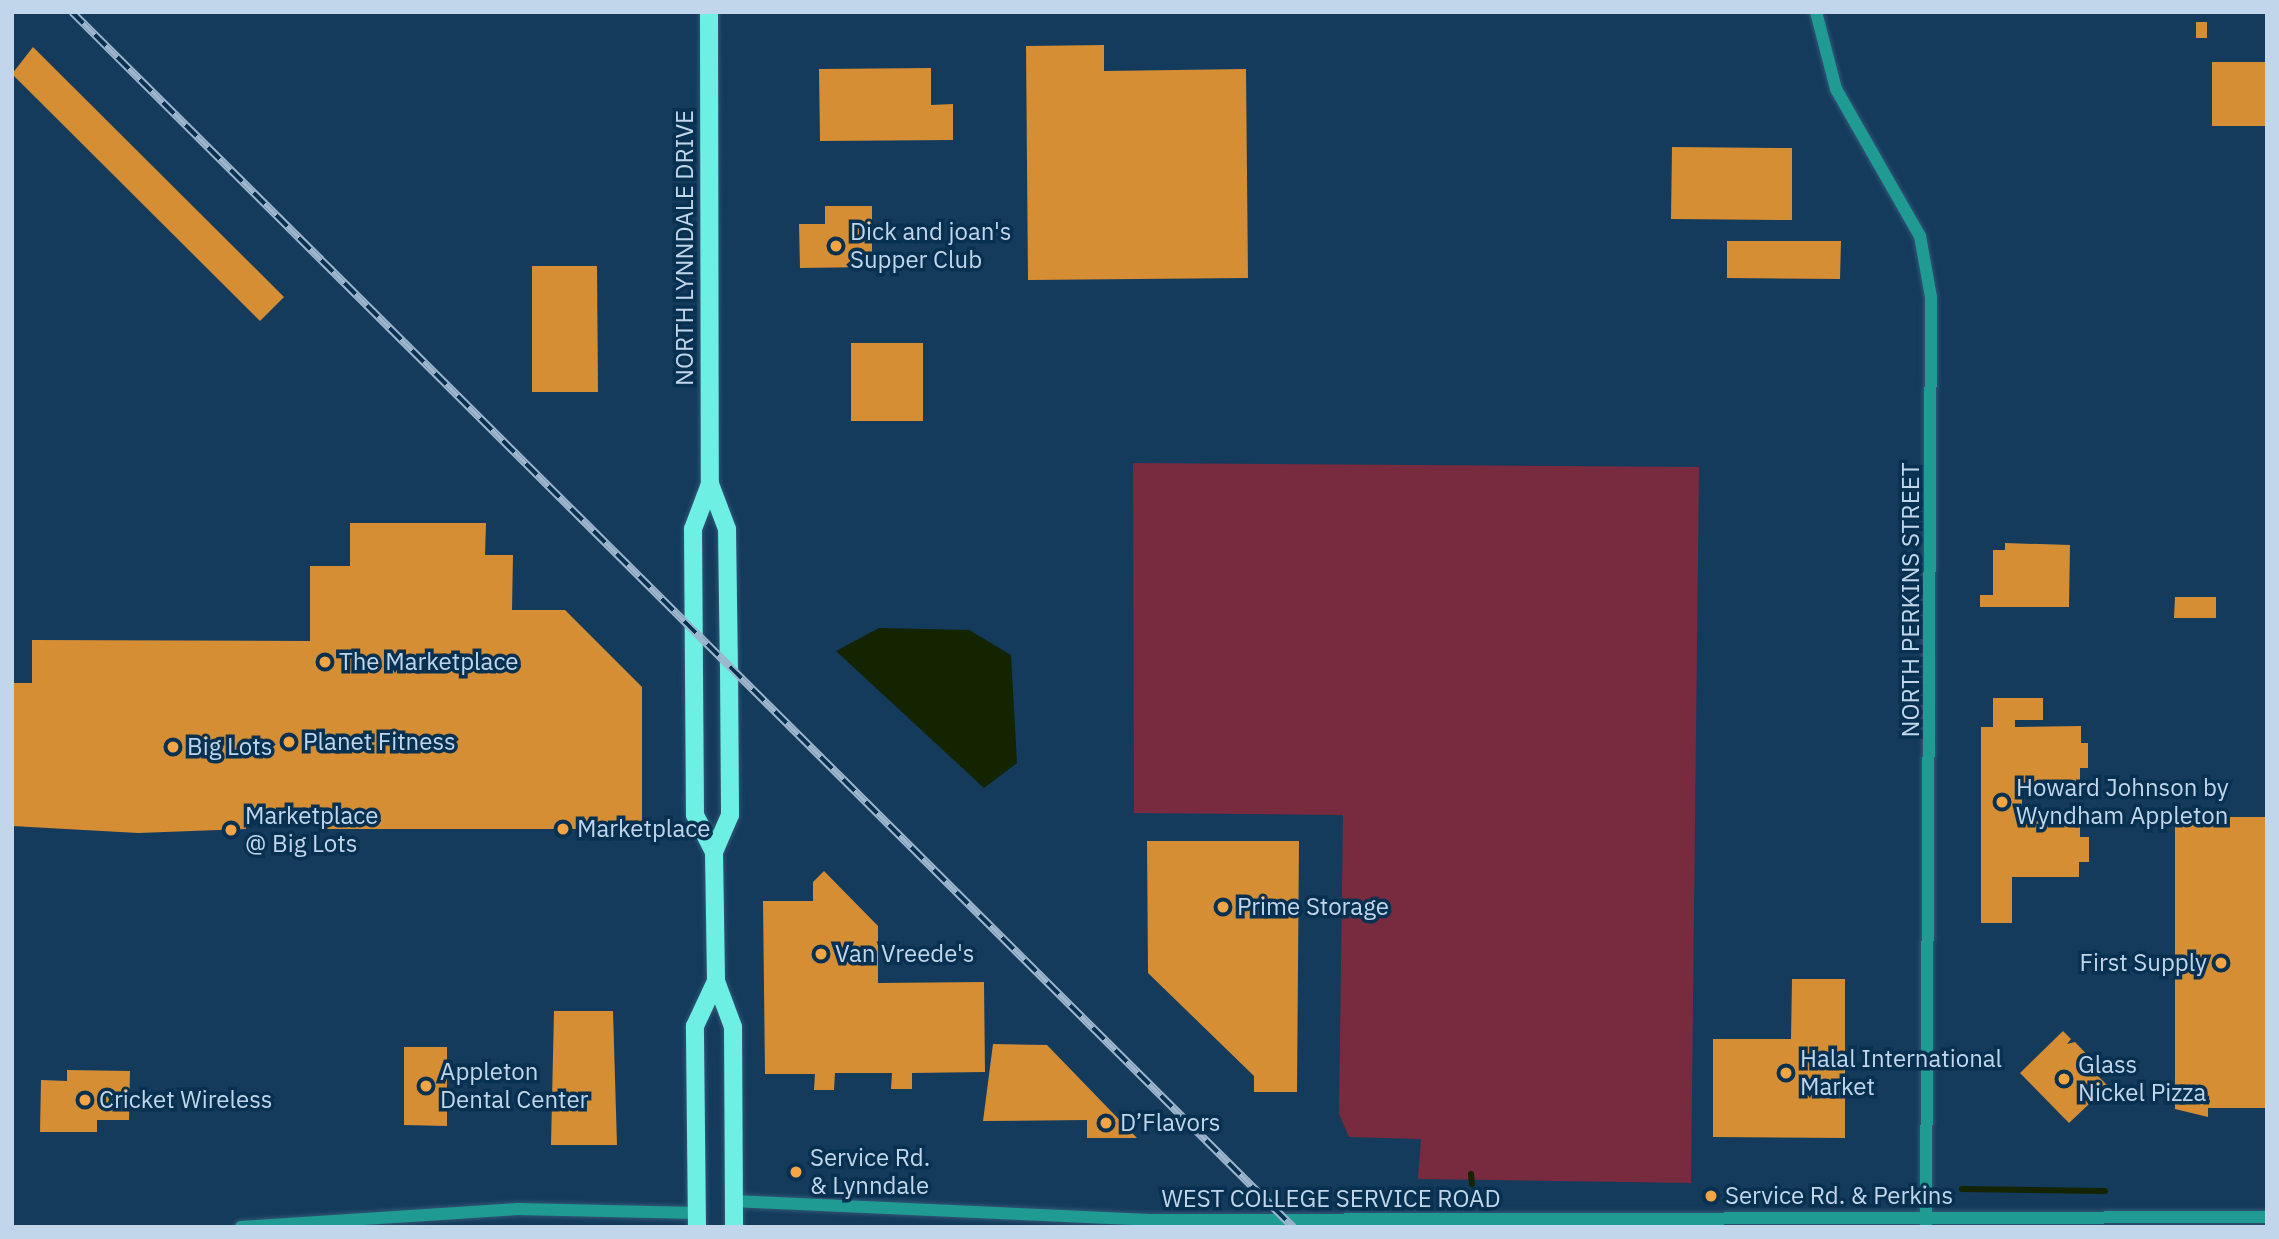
<!DOCTYPE html>
<meta charset="utf-8">
<style>
body{margin:0}
#map{position:relative;width:2279px;height:1239px;overflow:hidden;background:#143b5c;font-family:"IBM Plex Sans",sans-serif}
div>[style]{position:absolute}
.green>*{inset:0;background:#782b3e}
.water>*{inset:0;background:#142300}
.stream>*{height:6px;margin:-3px;padding:0 3px;transform-origin:3px;border-radius:3px;background:#142300}
.building>*{inset:0;background:#d58e34}
.roads{filter:drop-shadow(0 0 2px #335776) drop-shadow(0 0 2px #335776)}
.minor>*{height:12px;margin:-6px;padding:0 6px;transform-origin:6px;border-radius:6px;background:#1f9b93}
.major>*{height:18px;margin:-9px;padding:0 9px;transform-origin:9px;border-radius:9px;background:#6defe4}
.rail>*{height:8px;margin-top:-4px;transform-origin:0;background:repeating-linear-gradient(90deg,#073051 0 16px,#9db5cd 0 32px);box-sizing:border-box;border-block:2px solid #9db5cd}
.dots>*{width:19px;height:19px;translate:-50% -50%;box-sizing:border-box;border:4px solid #073051;border-radius:50%}
span{translate:-50% -50%;white-space:nowrap;text-align:center;line-height:1.15;-webkit-text-stroke:7px #073051;paint-order:stroke}
.poi-label{font-size:24px;color:#c1d6eb}
.left{translate:0 -50%;text-align:left}
.right{translate:-100% -50%;text-align:right}
.street-label{font-size:24px;color:#c1d6eb}
.frame{position:absolute;inset:0;border:14px solid #c1d6eb;pointer-events:none}
</style>
<div id="map">
<div class="green">
<i style="clip-path:polygon(1133px 463px,1699px 467px,1691px 1183px,1418px 1179px,1421px 1139px,1349px 1137px,1339px 1114px,1343px 815px,1134px 813px)"></i>
</div>
<div class="water">
<i style="clip-path:polygon(879px 628px,969px 630px,1011px 655px,1017px 763px,984px 788px,836px 651px)"></i>
</div>
<div class="stream">
<i style="left:1471px;top:1174px;width:10px;rotate:84deg"></i>
<i style="left:1962px;top:1189px;width:143px;rotate:0.8deg"></i>
</div>
<div class="building">
<i style="clip-path:polygon(2196px 22px,2207px 22px,2207px 38px,2196px 38px)"></i>
<i style="clip-path:polygon(1104px 45px,1104px 71px,1246px 69px,1248px 278px,1028px 280px,1026px 46px)"></i>
<i style="clip-path:polygon(33px 47px,284px 297px,260px 321px,12px 74px)"></i>
<i style="clip-path:polygon(2212px 62px,2267px 62px,2267px 126px,2212px 126px)"></i>
<i style="clip-path:polygon(931px 68px,931px 105px,953px 104px,953px 140px,820px 141px,819px 69px)"></i>
<i style="clip-path:polygon(1672px 147px,1792px 148px,1792px 220px,1671px 219px)"></i>
<i style="clip-path:polygon(825px 206px,872px 206px,872px 267px,800px 268px,799px 224px,825px 224px)"></i>
<i style="clip-path:polygon(1727px 241px,1841px 241px,1840px 279px,1727px 278px)"></i>
<i style="clip-path:polygon(532px 266px,597px 266px,598px 392px,532px 392px)"></i>
<i style="clip-path:polygon(851px 343px,923px 343px,923px 421px,851px 421px)"></i>
<i style="clip-path:polygon(350px 523px,486px 523px,485px 555px,513px 555px,512px 610px,565px 610px,642px 687px,642px 829px,321px 829px,321px 820px,246px 819px,246px 829px,138px 833px,12px 826px,12px 683px,32px 683px,32px 640px,310px 641px,310px 566px,350px 566px)"></i>
<i style="clip-path:polygon(2005px 543px,2070px 545px,2069px 607px,1980px 607px,1980px 595px,1993px 595px,1993px 550px,2005px 550px)"></i>
<i style="clip-path:polygon(2175px 597px,2216px 597px,2216px 618px,2174px 618px)"></i>
<i style="clip-path:polygon(1993px 698px,2043px 698px,2043px 720px,2015px 720px,2015px 727px,2081px 726px,2081px 743px,2088px 743px,2088px 768px,2080px 768px,2080px 783px,2022px 783px,2022px 821px,2080px 821px,2080px 837px,2089px 837px,2089px 862px,2079px 862px,2079px 877px,2012px 877px,2012px 923px,1981px 923px,1981px 727px,1993px 727px)"></i>
<i style="clip-path:polygon(2175px 817px,2267px 817px,2267px 1108px,2208px 1108px,2208px 1117px,2175px 1109px)"></i>
<i style="clip-path:polygon(1147px 841px,1299px 841px,1297px 1092px,1254px 1092px,1254px 1076px,1148px 973px)"></i>
<i style="clip-path:polygon(824px 871px,878px 926px,878px 983px,984px 982px,985px 1072px,912px 1073px,912px 1089px,891px 1089px,892px 1073px,835px 1073px,834px 1090px,814px 1090px,815px 1074px,765px 1074px,763px 901px,813px 901px,813px 882px)"></i>
<i style="clip-path:polygon(1792px 979px,1845px 979px,1845px 1138px,1713px 1137px,1713px 1039px,1791px 1039px)"></i>
<i style="clip-path:polygon(554px 1011px,613px 1011px,617px 1145px,551px 1145px)"></i>
<i style="clip-path:polygon(2063px 1031px,2071px 1039px,2067px 1044px,2075px 1042px,2099px 1067px,2094px 1072px,2108px 1086px,2069px 1123px,2020px 1073px)"></i>
<i style="clip-path:polygon(993px 1044px,1047px 1045px,1137px 1138px,1087px 1138px,1087px 1120px,983px 1121px)"></i>
<i style="clip-path:polygon(404px 1047px,447px 1047px,447px 1126px,404px 1125px)"></i>
<i style="clip-path:polygon(67px 1070px,130px 1071px,129px 1120px,97px 1120px,97px 1132px,40px 1132px,41px 1080px,67px 1081px)"></i>
</div>
<div class="roads">
<div class="minor">
<i style="left:1816px;top:12px;width:80px;rotate:75.4deg"></i>
<i style="left:1836px;top:89px;width:169px;rotate:60.3deg"></i>
<i style="left:1920px;top:236px;width:62px;rotate:79.8deg"></i>
<i style="left:1931px;top:297px;width:930px;rotate:90.31deg"></i>
<i style="left:733px;top:1201px;width:421px;rotate:2.6deg"></i>
<i style="left:1154px;top:1220px;width:1113px;rotate:-0.15deg"></i>
<i style="left:241px;top:1227px;width:278px;rotate:-3.7deg"></i>
<i style="left:518px;top:1209px;width:179px;rotate:1.3deg"></i>
</div>
<div class="major">
<i style="left:709px;top:12px;width:472px;rotate:89.9deg"></i>
<i style="left:710px;top:484px;width:48px;rotate:69.3deg"></i>
<i style="left:727px;top:529px;width:138px;rotate:89.2deg"></i>
<i style="left:729px;top:667px;width:148px;rotate:89.6deg"></i>
<i style="left:730px;top:815px;width:40px;rotate:113.4deg"></i>
<i style="left:714px;top:852px;width:129px;rotate:89.1deg"></i>
<i style="left:716px;top:981px;width:49px;rotate:69.7deg"></i>
<i style="left:733px;top:1027px;width:200px;rotate:89.7deg"></i>
<i style="left:710px;top:484px;width:48px;rotate:110.7deg"></i>
<i style="left:693px;top:529px;width:286px;rotate:89.6deg"></i>
<i style="left:695px;top:815px;width:42px;rotate:62.8deg"></i>
<i style="left:697px;top:1227px;width:201px;rotate:-90.6deg"></i>
<i style="left:695px;top:1026px;width:50px;rotate:-65deg"></i>
</div>
</div>
<div class="rail">
<i style="left:72px;top:12px;width:1723px;rotate:44.86deg"></i>
</div>
<div class="dots">
<i style="left:836px;top:246px;background:#f3a443"></i>
<i style="left:325px;top:662px;background:#f3a443"></i>
<i style="left:289px;top:742px;background:#f3a443"></i>
<i style="left:173px;top:747px;background:#f3a443"></i>
<i style="left:2002px;top:802px;background:#f3a443"></i>
<i style="left:563px;top:829px;background:#f3a443"></i>
<i style="left:231px;top:830px;background:#f3a443"></i>
<i style="left:1223px;top:907px;background:#f3a443"></i>
<i style="left:821px;top:954px;background:#f3a443"></i>
<i style="left:2221px;top:963px;background:#f3a443"></i>
<i style="left:1786px;top:1073px;background:#f3a443"></i>
<i style="left:2064px;top:1079px;background:#f3a443"></i>
<i style="left:426px;top:1086px;background:#f3a443"></i>
<i style="left:85px;top:1100px;background:#f3a443"></i>
<i style="left:1106px;top:1123px;background:#f3a443"></i>
<i style="left:796px;top:1172px;background:#f3a443"></i>
<i style="left:1711px;top:1196px;background:#f3a443"></i>
</div>
<div class="poi-label">
<span class="left" style="left:850px;top:246px">Dick and joan's<br>Supper Club</span>
<span class="left" style="left:339px;top:662px">The Marketplace</span>
<span class="left" style="left:303px;top:742px">Planet Fitness</span>
<span class="left" style="left:187px;top:747px">Big Lots</span>
<span class="left" style="left:2016px;top:802px">Howard Johnson by<br>Wyndham Appleton</span>
<span class="left" style="left:245px;top:830px">Marketplace<br>@ Big Lots</span>
<span class="left" style="left:577px;top:829px">Marketplace</span>
<span class="left" style="left:1237px;top:907px">Prime Storage</span>
<span class="left" style="left:835px;top:954px">Van Vreede's</span>
<span class="right" style="left:2207px;top:963px">First Supply</span>
<span class="left" style="left:1800px;top:1073px">Halal International<br>Market</span>
<span class="left" style="left:2078px;top:1079px">Glass<br>Nickel Pizza</span>
<span class="left" style="left:440px;top:1086px">Appleton<br>Dental Center</span>
<span class="left" style="left:99px;top:1100px">Cricket Wireless</span>
<span class="left" style="left:1120px;top:1123px">D’Flavors</span>
<span class="left" style="left:810px;top:1172px">Service Rd.<br>&amp; Lynndale</span>
<span class="left" style="left:1725px;top:1196px">Service Rd. &amp; Perkins</span>
</div>
<div class="street-label">
<span style="left:685px;top:248px;rotate:-90deg">NORTH LYNNDALE DRIVE</span>
<span style="left:1911px;top:600px;rotate:-90deg">NORTH PERKINS STREET</span>
<span style="left:1331px;top:1199px">WEST COLLEGE SERVICE ROAD</span>
</div>
<div class="frame"></div>
</div>
